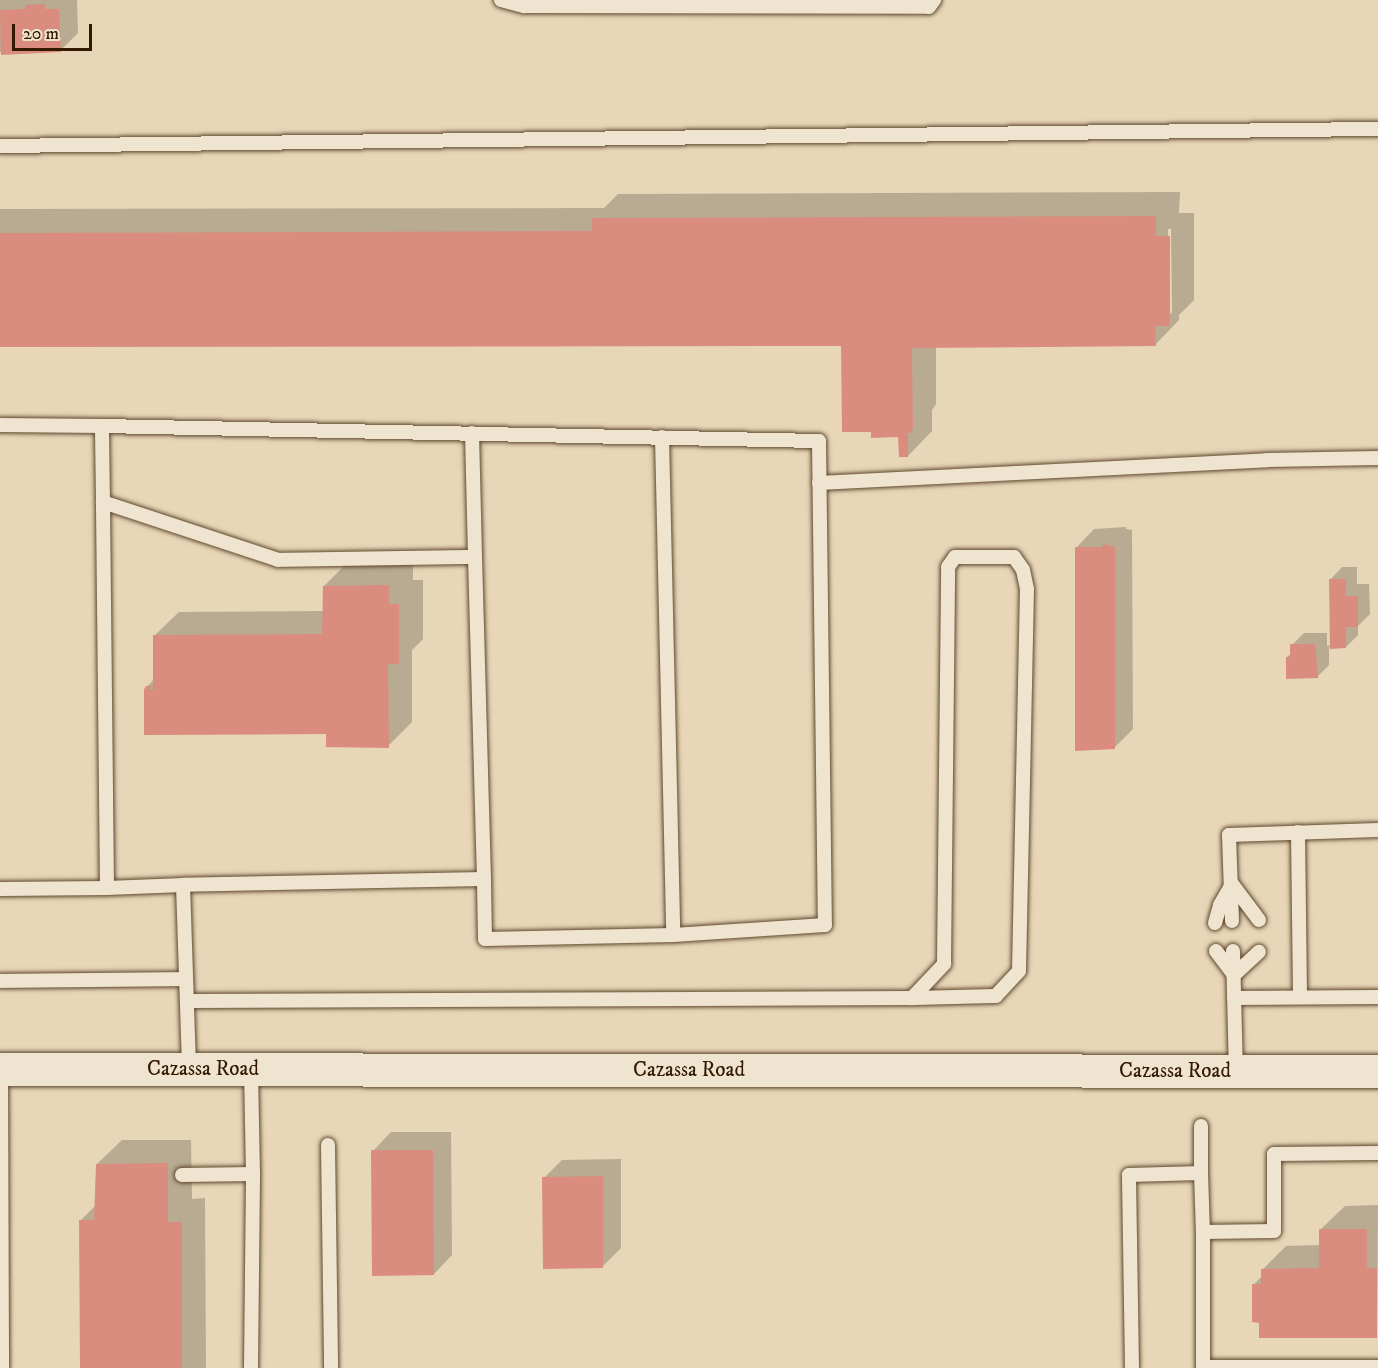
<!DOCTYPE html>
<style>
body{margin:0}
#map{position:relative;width:1378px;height:1368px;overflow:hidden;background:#e7d6b7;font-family:"IM FELL DW Pica",serif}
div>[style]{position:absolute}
.shadow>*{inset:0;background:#0003}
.building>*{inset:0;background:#da8c7f}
.roads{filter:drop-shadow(0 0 2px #60482e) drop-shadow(0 0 2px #60482e)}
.lane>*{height:14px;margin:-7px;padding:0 7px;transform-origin:7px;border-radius:7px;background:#efe4d0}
.secondary>*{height:33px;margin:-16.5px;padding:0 16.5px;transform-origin:16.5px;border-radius:16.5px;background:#efe4d0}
span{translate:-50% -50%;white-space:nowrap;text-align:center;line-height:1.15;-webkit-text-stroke:4.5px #efe4d0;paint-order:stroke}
.street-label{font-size:21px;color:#331900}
.scale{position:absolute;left:12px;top:24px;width:80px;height:27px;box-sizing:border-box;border:3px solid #331900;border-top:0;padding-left:8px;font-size:18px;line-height:21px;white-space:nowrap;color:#331900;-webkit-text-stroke:4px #efe4d0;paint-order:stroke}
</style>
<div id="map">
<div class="shadow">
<i style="clip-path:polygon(0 0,77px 0,78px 33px,60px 51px,0 52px)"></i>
<i style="clip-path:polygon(evenodd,1180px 192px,1179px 213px,1194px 213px,1194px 300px,1179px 315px,1179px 320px,1155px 345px,936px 346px,936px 404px,932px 410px,932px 431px,908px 456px,900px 436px,872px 430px,842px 344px,0 346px,0 209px,604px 208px,618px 194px,1180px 192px,1168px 229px,1171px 229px,1172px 312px,1169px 315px,1168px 229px)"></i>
<i style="clip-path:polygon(1126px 527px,1126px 529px,1132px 530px,1133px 729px,1115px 747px,1076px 548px,1094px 529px)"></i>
<i style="clip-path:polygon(348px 562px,413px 562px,413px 580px,423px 580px,423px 639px,412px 650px,412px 722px,388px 746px,327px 733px,146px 733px,147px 687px,154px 679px,154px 636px,179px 612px,324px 611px,324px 586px)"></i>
<i style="clip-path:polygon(1342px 567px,1357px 567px,1357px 584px,1369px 584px,1370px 614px,1358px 626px,1358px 635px,1346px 647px,1329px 647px,1329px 665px,1317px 677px,1287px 657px,1292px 653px,1292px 645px,1304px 633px,1327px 633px,1327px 646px,1331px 645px,1330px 580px)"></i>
<i style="clip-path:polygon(391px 1132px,451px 1132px,452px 1255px,434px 1274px,373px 1151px)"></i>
<i style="clip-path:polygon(122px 1140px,191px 1140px,192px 1199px,205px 1198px,206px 1368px,81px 1368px,80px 1221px,96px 1205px,97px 1164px)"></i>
<i style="clip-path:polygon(621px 1159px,621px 1248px,603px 1266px,544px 1178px,562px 1160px)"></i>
<i style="clip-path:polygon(1378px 1205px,1377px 1337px,1261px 1321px,1253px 1285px,1262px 1276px,1262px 1270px,1286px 1246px,1320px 1245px,1320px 1230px,1345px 1206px)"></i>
</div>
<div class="building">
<i style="clip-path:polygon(45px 4px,45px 9px,59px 9px,61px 52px,1px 55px,0 10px,26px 9px,25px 5px)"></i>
<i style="clip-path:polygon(1156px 216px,1156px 236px,1170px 236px,1170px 326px,1155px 326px,1156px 346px,912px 348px,913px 429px,911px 433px,906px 433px,908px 435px,908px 457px,899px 457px,898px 437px,871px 438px,871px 432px,842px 432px,841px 346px,0 347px,0 233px,592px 231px,592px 218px)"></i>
<i style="clip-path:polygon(1103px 544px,1115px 547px,1115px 749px,1075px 751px,1075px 547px,1103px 547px)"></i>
<i style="clip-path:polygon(1329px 579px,1346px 579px,1346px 596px,1358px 596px,1358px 627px,1346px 627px,1346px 648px,1330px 649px)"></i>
<i style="clip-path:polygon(389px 585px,389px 604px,399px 604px,399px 664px,388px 664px,389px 748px,326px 747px,326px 734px,144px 735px,144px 690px,146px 686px,151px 686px,150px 690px,153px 690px,153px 635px,322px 634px,323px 586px)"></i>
<i style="clip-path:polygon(1290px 644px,1315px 644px,1318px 678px,1286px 679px,1286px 657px,1290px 657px)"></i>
<i style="clip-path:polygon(371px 1150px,433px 1150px,434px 1275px,372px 1276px)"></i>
<i style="clip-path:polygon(168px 1163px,168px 1222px,182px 1222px,182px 1368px,80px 1368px,79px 1220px,94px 1220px,96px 1164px)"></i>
<i style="clip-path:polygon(603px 1176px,603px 1268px,543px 1269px,542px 1177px)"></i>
<i style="clip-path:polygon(1319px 1229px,1367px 1229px,1367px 1268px,1377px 1268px,1377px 1338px,1259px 1338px,1259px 1323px,1252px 1322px,1252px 1284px,1261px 1284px,1261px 1269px,1319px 1268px)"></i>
</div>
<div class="roads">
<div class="lane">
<i style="left:501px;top:0;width:24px;rotate:15deg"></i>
<i style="left:524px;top:6px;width:405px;rotate:0.1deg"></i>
<i style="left:929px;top:7px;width:9px;rotate:-54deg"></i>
<i style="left:0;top:146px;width:1378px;rotate:-0.71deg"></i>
<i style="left:0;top:425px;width:102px;rotate:0.6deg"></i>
<i style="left:472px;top:433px;width:124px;rotate:88.6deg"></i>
<i style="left:662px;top:437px;width:498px;rotate:88.7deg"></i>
<i style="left:819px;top:483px;width:449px;rotate:-2.9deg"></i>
<i style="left:1267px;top:460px;width:111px;rotate:-1deg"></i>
<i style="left:103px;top:502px;width:76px;rotate:-90.8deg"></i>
<i style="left:102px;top:426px;width:717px;rotate:1.2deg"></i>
<i style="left:819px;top:441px;width:484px;rotate:89.3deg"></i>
<i style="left:825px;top:925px;width:152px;rotate:176.2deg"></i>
<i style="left:673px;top:935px;width:188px;rotate:178.8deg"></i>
<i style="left:485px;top:939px;width:60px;rotate:-91deg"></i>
<i style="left:1298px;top:832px;width:165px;rotate:89.3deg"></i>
<i style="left:183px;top:885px;width:76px;rotate:177.7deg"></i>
<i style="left:107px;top:888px;width:386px;rotate:-90.6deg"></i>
<i style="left:103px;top:502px;width:184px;rotate:18.3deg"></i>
<i style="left:278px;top:560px;width:197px;rotate:-0.9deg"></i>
<i style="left:475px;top:557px;width:322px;rotate:88.4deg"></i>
<i style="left:484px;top:879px;width:301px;rotate:178.9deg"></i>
<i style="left:183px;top:885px;width:184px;rotate:88.1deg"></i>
<i style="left:0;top:889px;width:107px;rotate:-0.5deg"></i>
<i style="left:1232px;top:921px;width:86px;rotate:-92deg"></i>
<i style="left:1229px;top:835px;width:149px;rotate:-1.9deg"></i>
<i style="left:1215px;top:923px;width:19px;rotate:-74deg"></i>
<i style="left:1220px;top:905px;width:24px;rotate:-60deg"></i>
<i style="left:1232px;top:884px;width:45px;rotate:53.1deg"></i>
<i style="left:1216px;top:951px;width:30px;rotate:53deg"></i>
<i style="left:1234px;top:975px;width:34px;rotate:-43deg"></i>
<i style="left:1233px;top:951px;width:120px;rotate:88.6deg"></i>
<i style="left:0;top:981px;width:186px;rotate:-0.6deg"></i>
<i style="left:1234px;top:998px;width:144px;rotate:-0.4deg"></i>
<i style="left:187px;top:1001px;width:725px;rotate:-0.24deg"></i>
<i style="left:912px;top:998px;width:47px;rotate:-46.7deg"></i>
<i style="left:944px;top:964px;width:397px;rotate:-89.4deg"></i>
<i style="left:948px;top:567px;width:12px;rotate:-55deg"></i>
<i style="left:955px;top:557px;width:59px"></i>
<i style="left:1014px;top:557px;width:16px;rotate:55deg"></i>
<i style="left:1023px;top:570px;width:19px;rotate:78deg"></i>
<i style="left:1027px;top:589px;width:382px;rotate:91.2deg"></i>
<i style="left:1019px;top:971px;width:34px;rotate:133deg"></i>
<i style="left:996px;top:996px;width:84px;rotate:178.6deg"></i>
<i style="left:1px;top:1069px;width:299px;rotate:89.8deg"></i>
<i style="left:328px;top:1145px;width:223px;rotate:89.2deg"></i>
<i style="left:1378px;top:1153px;width:104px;rotate:179.4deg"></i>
<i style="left:1274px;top:1154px;width:77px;rotate:90deg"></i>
<i style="left:1274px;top:1231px;width:71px;rotate:179.2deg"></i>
<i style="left:1203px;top:1232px;width:135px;rotate:90deg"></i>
<i style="left:1203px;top:1367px;width:175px"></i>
<i style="left:1201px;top:1173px;width:47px;rotate:-90deg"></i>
<i style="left:182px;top:1175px;width:71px;rotate:-0.8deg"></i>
<i style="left:253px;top:1174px;width:104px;rotate:-91.1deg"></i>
<i style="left:251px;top:1368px;width:194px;rotate:-89.4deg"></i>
<i style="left:1132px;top:1368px;width:193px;rotate:-90.9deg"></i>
<i style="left:1129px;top:1175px;width:72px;rotate:-1.6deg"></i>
<i style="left:1201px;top:1173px;width:59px;rotate:88.1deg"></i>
</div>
<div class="secondary">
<i style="left:0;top:1069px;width:1378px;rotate:0.08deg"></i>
</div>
</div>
<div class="street-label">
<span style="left:203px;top:1069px">Cazassa Road</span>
<span style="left:689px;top:1070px">Cazassa Road</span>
<span style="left:1175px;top:1071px">Cazassa Road</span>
</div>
<div class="scale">20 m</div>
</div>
